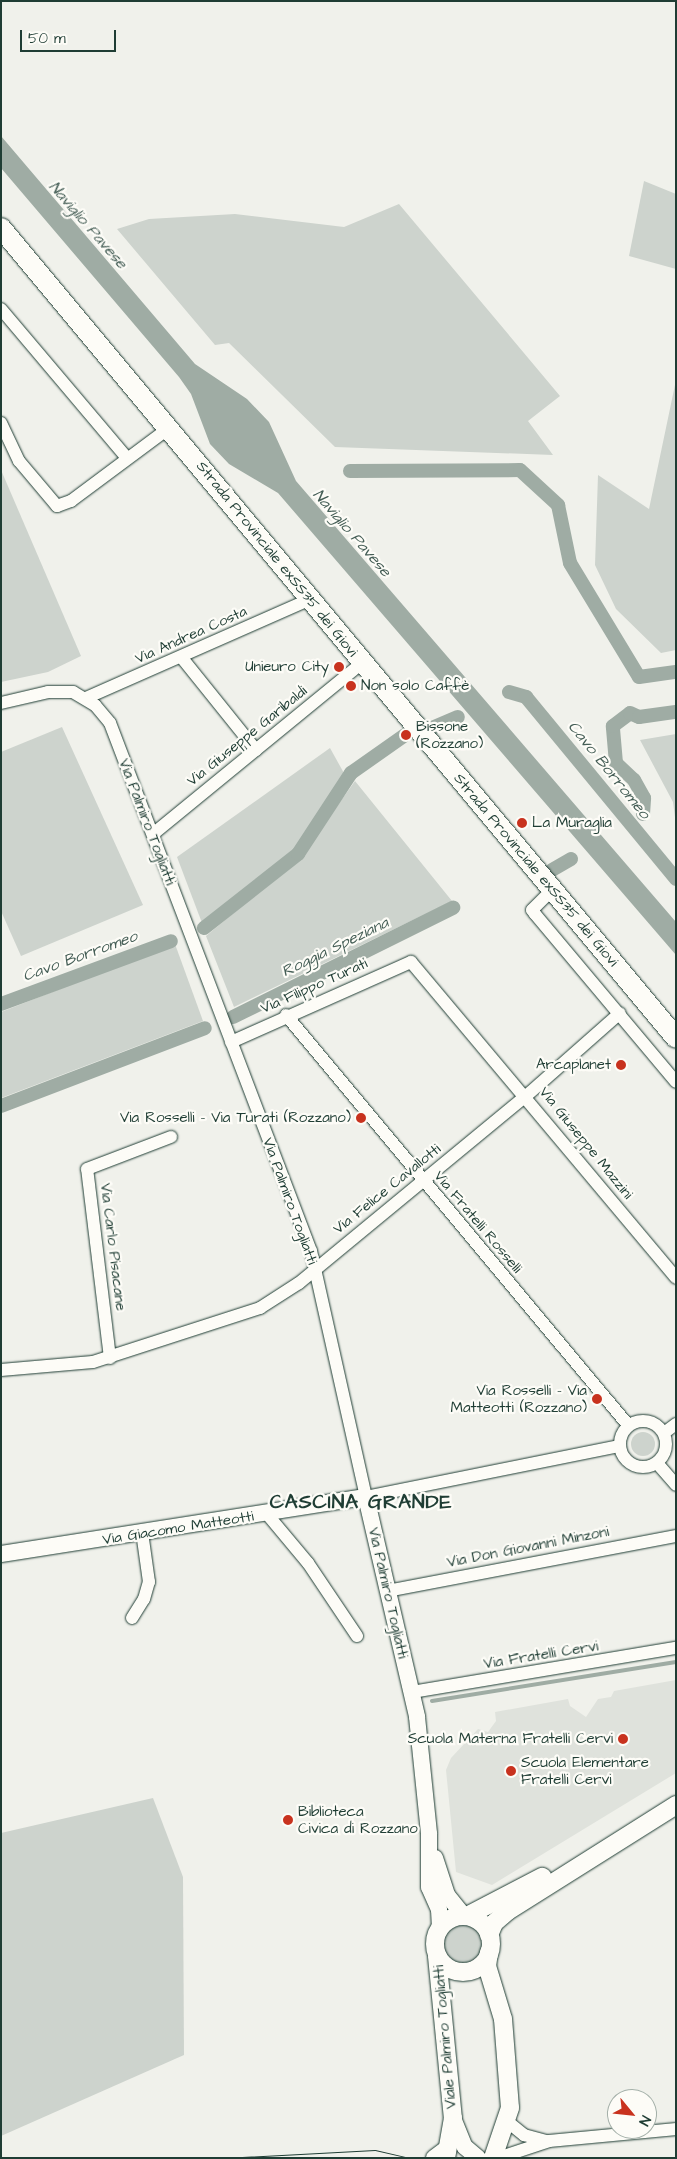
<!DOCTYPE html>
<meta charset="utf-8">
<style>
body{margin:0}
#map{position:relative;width:677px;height:2159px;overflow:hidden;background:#f0f1eb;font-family:"Architects Daughter",sans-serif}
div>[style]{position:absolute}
.built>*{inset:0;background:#dfe2dc}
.green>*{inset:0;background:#cdd3cd}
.round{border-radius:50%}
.water>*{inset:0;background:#9faca4}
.stream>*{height:4px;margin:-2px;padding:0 2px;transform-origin:2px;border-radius:2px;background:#9faca4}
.canal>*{height:14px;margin:-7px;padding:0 7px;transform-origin:7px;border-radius:7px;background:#9faca4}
.roads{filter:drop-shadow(0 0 1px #1f3d34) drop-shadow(0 0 1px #1f3d34)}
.minor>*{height:12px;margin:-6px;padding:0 6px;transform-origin:6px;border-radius:6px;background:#fdfcf7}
.minor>.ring{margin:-6px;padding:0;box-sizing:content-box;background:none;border:12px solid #fdfcf7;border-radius:50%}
.tertiary>*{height:16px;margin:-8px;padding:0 8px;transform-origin:8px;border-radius:8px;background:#fdfcf7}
.secondary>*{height:18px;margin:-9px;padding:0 9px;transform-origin:9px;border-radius:9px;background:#fdfcf7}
.secondary>.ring{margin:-9px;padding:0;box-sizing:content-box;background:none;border:18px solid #fdfcf7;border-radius:50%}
.primary>*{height:20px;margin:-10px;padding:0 10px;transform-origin:10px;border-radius:10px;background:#fdfcf7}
.tram>*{height:1px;margin:-0.5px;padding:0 0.5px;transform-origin:0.5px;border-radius:0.5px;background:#1f3d34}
.dots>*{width:14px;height:14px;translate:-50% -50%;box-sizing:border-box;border:2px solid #fdfcf7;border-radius:50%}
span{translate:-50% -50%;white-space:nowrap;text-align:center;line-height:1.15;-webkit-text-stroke:4.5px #fdfcf7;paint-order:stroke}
.street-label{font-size:15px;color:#1f3d34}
.poi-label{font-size:15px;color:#1f3d34}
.right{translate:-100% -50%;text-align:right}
.left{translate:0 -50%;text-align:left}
.water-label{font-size:16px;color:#455e56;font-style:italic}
.district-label{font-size:20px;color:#1f3d34;font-weight:700;letter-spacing:1px}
.frame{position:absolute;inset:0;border:2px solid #1f3d34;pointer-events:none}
.north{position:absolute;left:607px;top:2089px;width:50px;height:50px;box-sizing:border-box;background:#fdfcf7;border:1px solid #a4b0a9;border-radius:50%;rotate:118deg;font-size:14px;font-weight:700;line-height:20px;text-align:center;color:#1f3d34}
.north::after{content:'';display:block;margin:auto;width:18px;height:22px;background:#c8321e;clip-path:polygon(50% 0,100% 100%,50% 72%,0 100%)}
.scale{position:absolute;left:20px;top:30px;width:96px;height:22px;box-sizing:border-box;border:2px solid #1f3d34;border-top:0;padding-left:6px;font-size:15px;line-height:18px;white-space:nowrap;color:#1f3d34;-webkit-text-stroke:4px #fdfcf7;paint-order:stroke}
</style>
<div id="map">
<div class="built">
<i style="clip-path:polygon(676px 1680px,676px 1773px,492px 1885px,456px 1872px,446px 1770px,451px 1758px,478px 1729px,488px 1732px,496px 1721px,495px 1712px,568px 1699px,570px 1706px,586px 1717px,598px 1699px,611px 1697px,614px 1691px)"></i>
</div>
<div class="green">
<i style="clip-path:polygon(644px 181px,676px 194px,676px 269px,629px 256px)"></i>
<i style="clip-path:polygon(399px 204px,560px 396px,528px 421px,553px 455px,335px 447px,229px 343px,215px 345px,117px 229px,149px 219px,235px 214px,344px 227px)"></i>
<i style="clip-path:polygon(676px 380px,676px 650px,661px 653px,616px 609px,595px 565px,598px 475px,649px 509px)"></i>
<i style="clip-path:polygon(1px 470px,81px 656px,48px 672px,1px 682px)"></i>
<i style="clip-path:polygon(62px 727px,143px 905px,21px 956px,1px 911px,1px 752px)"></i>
<i style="clip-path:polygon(676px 734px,676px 825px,673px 802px,640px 740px)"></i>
<i style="clip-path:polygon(330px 748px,345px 775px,292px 852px,202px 923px,177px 857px)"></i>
<i style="clip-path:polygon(355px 781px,452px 901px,234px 1007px,206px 936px,301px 857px)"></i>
<i style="clip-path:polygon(175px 944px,203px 1021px,1px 1098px,1px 1012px)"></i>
<i class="round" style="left:631px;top:1432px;width:24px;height:24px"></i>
<i style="clip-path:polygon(153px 1798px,183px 1877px,184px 2055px,1px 2136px,1px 1833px)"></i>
<i class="round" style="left:442px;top:1924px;width:40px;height:40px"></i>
</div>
<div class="water">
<i style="clip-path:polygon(1px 136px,195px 364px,247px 399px,269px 422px,296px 481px,676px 922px,676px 955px,278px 493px,229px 464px,210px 444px,191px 394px,179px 377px,1px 168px)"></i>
</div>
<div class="stream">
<i style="left:432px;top:1701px;width:247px;rotate:-9.1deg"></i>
</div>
<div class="canal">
<i style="left:350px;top:471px;width:170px;rotate:-0.3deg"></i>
<i style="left:520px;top:470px;width:52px;rotate:42.6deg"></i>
<i style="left:558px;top:505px;width:59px;rotate:78.3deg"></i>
<i style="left:570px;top:563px;width:133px;rotate:58.8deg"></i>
<i style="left:639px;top:677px;width:37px;rotate:-8deg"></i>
<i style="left:509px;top:692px;width:18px;rotate:16deg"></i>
<i style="left:526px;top:697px;width:236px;rotate:50.5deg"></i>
<i style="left:432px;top:728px;width:28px;rotate:-23deg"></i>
<i style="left:643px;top:814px;width:16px;rotate:-86deg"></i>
<i style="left:644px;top:798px;width:21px;rotate:-119deg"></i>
<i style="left:634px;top:780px;width:25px;rotate:-137deg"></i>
<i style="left:616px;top:763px;width:37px;rotate:-95deg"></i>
<i style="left:613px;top:726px;width:21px;rotate:-37deg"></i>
<i style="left:630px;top:713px;width:10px;rotate:24deg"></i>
<i style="left:639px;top:717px;width:37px;rotate:-8deg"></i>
<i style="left:552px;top:870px;width:22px;rotate:-30deg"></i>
<i style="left:204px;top:928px;width:120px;rotate:-38.2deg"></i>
<i style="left:298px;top:854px;width:97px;rotate:-56.8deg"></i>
<i style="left:351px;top:773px;width:66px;rotate:-35.1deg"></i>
<i style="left:1px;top:1004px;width:181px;rotate:-20.3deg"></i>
<i style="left:233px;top:1017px;width:246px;rotate:-26.4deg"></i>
<i style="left:1px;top:1106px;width:218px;rotate:-20.9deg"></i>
</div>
<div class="roads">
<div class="minor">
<i style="left:1px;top:309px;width:194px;rotate:49.8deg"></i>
<i style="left:1px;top:423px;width:42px;rotate:64.7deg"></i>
<i style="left:19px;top:461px;width:59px;rotate:49.8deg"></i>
<i style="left:57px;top:506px;width:15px;rotate:-20deg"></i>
<i style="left:71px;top:501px;width:122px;rotate:-36.7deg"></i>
<i style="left:182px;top:658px;width:118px;rotate:51.2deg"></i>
<i style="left:86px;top:698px;width:243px;rotate:-23.8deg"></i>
<i style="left:1px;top:703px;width:48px;rotate:-13.2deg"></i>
<i style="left:48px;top:692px;width:25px"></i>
<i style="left:73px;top:692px;width:26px;rotate:31deg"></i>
<i style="left:95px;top:705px;width:23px;rotate:50deg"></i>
<i style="left:110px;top:723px;width:565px;rotate:69.16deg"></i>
<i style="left:311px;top:1251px;width:252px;rotate:77.4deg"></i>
<i style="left:366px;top:1497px;width:258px;rotate:-11.4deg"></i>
<i style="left:153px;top:834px;width:270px;rotate:-39.3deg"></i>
<i style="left:552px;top:890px;width:28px;rotate:135deg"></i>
<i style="left:532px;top:910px;width:5px;rotate:53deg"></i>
<i style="left:535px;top:914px;width:219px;rotate:50deg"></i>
<i style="left:286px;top:1015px;width:534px;rotate:50.17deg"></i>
<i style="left:231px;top:1042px;width:197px;rotate:-24deg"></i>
<i style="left:411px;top:962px;width:412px;rotate:50deg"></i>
<i style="left:110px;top:1358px;width:190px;rotate:-96.9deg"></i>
<i style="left:87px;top:1169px;width:90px;rotate:-20.9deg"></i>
<i style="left:1px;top:1370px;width:92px;rotate:-5deg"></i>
<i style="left:93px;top:1362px;width:176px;rotate:-17.9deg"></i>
<i style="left:260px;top:1308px;width:46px;rotate:-32.7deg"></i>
<i style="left:299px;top:1283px;width:294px;rotate:-39.5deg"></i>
<i style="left:526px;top:1096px;width:125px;rotate:-41.4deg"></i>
<i class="ring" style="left:620px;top:1421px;width:34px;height:34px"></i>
<i style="left:664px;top:1433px;width:15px;rotate:-37deg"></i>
<i style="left:657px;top:1463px;width:29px;rotate:49deg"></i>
<i style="left:267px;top:1514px;width:64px;rotate:50.1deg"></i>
<i style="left:308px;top:1563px;width:88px;rotate:56.1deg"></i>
<i style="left:387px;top:1591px;width:294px;rotate:-10.8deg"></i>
<i style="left:132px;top:1618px;width:22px;rotate:-58deg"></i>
<i style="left:144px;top:1599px;width:18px;rotate:-74deg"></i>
<i style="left:149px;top:1582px;width:50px;rotate:-98deg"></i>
<i style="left:412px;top:1692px;width:268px;rotate:-9.5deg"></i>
<i style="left:508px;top:2122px;width:21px;rotate:39deg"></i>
<i style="left:524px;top:2135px;width:24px;rotate:15deg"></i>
<i style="left:498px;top:2158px;width:54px;rotate:-18.4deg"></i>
<i style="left:549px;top:2141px;width:128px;rotate:-5.4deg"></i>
</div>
<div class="tertiary">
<i style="left:1px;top:1554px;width:369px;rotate:-8.9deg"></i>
<i style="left:366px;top:1497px;width:226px;rotate:76.9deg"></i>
<i style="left:417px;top:1717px;width:118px;rotate:84.1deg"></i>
<i style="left:429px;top:1834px;width:53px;rotate:90deg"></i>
<i style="left:429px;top:1887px;width:24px;rotate:66deg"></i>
<i style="left:439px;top:1909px;width:18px;rotate:87deg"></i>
<i style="left:435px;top:1858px;width:39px;rotate:72deg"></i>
<i style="left:447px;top:1895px;width:27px;rotate:51deg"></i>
<i style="left:453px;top:2118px;width:31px;rotate:68deg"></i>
<i style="left:465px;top:2147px;width:17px;rotate:40deg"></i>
<i style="left:434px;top:2158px;width:15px;rotate:-37deg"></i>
</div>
<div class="secondary">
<i style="left:467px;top:1916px;width:85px;rotate:-27.5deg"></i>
<i class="ring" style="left:435px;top:1916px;width:38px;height:38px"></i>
<i style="left:489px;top:1935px;width:13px;rotate:-67deg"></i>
<i style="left:494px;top:1923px;width:18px;rotate:-41deg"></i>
<i style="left:508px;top:1911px;width:199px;rotate:-32.2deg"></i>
<i style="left:489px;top:1952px;width:14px;rotate:98deg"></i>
<i style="left:487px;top:1966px;width:55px;rotate:73.2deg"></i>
<i style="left:503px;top:2019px;width:89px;rotate:85.5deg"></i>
<i style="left:510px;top:2108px;width:53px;rotate:108.8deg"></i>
<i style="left:437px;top:1956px;width:163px;rotate:84.4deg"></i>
<i style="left:453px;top:2118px;width:41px;rotate:99.9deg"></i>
</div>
<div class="primary">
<i style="left:1px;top:228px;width:1054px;rotate:50.19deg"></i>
</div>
</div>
<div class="tram">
<i style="left:224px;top:2158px;width:151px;rotate:-3deg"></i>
<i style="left:375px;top:2150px;width:35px;rotate:13deg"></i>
</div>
<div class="dots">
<i style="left:339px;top:667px;background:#c8321e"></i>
<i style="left:351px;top:686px;background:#c8321e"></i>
<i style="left:406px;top:735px;background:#c8321e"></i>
<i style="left:522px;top:823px;background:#c8321e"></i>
<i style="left:621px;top:1065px;background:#c8321e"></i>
<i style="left:361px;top:1118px;background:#c8321e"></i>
<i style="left:597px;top:1399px;background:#c8321e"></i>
<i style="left:623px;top:1739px;background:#c8321e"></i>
<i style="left:511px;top:1771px;background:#c8321e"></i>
<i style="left:288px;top:1820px;background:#c8321e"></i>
</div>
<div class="street-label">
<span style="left:277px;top:559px;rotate:51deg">Strada Provinciale exSS35 dei Giovi</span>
<span style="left:191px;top:635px;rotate:-24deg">Via Andrea Costa</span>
<span style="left:247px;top:736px;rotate:-39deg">Via Giuseppe Garibaldi</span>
<span style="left:147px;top:822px;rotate:69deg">Via Palmiro Togliatti</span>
<span style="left:536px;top:870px;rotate:50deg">Strada Provinciale exSS35 dei Giovi</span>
<span style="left:314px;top:986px;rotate:-24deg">Via Filippo Turati</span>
<span style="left:586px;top:1143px;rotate:51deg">Via Giuseppe Mazzini</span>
<span style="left:387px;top:1189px;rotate:-39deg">Via Felice Cavallotti</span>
<span style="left:290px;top:1201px;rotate:70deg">Via Palmiro Togliatti</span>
<span style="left:478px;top:1222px;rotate:50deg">Via Fratelli Rosselli</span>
<span style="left:113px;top:1247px;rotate:83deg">Via Carlo Pisacane</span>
<span style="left:178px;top:1528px;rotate:-9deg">Via Giacomo Matteotti</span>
<span style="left:528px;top:1547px;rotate:-11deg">Via Don Giovanni Minzoni</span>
<span style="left:388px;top:1593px;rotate:77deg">Via Palmiro Togliatti</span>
<span style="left:541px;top:1655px;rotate:-9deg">Via Fratelli Cervi</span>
<span style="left:445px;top:2037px;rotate:-95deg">Viale Palmiro Togliatti</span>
</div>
<div class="poi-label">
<span class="right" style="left:329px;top:667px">Unieuro City</span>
<span class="left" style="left:361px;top:686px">Non solo Caffè</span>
<span class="left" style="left:416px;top:735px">Bissone<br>(Rozzano)</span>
<span class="left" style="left:532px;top:823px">La Muraglia</span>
<span class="right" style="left:611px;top:1065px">Arcaplanet</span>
<span class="right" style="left:351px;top:1118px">Via Rosselli - Via Turati (Rozzano)</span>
<span class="right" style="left:587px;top:1399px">Via Rosselli - Via<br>Matteotti (Rozzano)</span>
<span class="right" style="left:613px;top:1739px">Scuola Materna Fratelli Cervi</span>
<span class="left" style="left:521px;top:1771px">Scuola Elementare<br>Fratelli Cervi</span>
<span class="left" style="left:298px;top:1820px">Biblioteca<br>Civica di Rozzano</span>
</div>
<div class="water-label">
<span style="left:88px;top:225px;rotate:49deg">Naviglio Pavese</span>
<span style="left:352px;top:533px;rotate:49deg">Naviglio Pavese</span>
<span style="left:609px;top:770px;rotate:51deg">Cavo Borromeo</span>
<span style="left:335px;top:947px;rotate:-26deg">Roggia Speziana</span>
<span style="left:80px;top:956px;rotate:-20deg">Cavo Borromeo</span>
</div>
<div class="district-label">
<span style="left:361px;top:1502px">CASCINA GRANDE</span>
</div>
<div class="frame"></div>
<div class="north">N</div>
<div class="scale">50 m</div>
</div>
